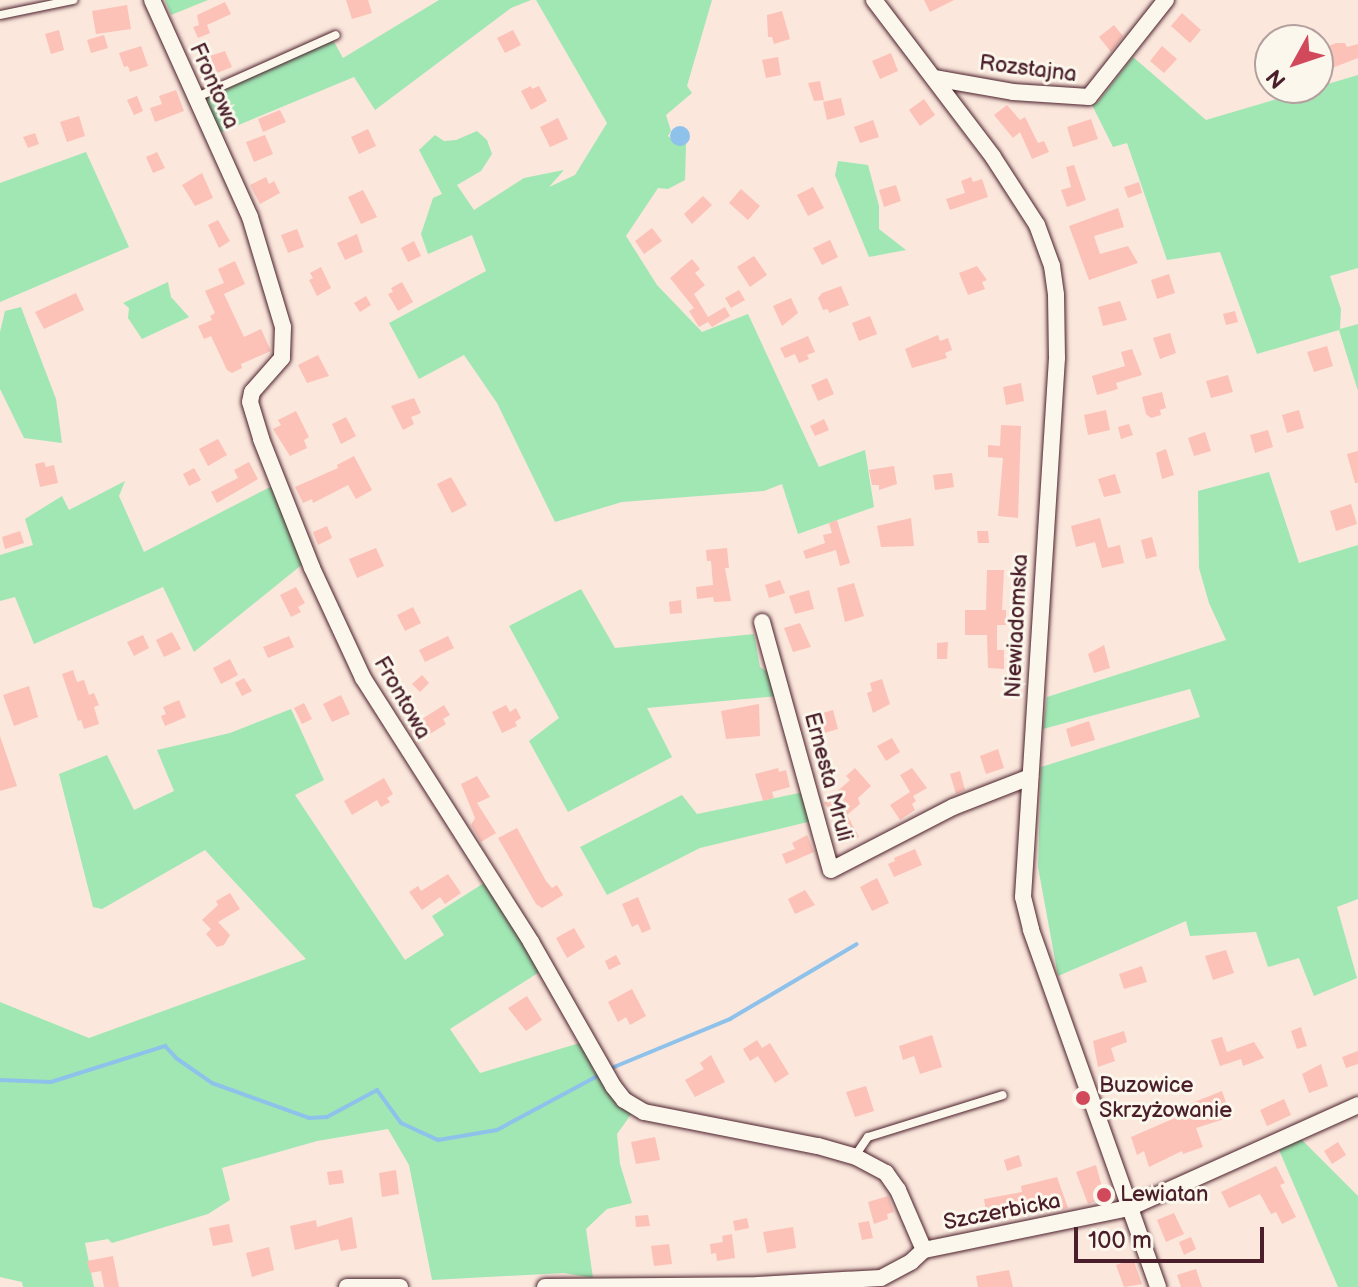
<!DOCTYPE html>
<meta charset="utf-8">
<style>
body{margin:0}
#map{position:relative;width:1358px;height:1287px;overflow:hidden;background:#fbe7dc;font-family:"Balsamiq Sans",sans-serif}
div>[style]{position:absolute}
.green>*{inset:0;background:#a0e7b4}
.water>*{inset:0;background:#8ec2eb}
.round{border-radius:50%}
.stream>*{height:4px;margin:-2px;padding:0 2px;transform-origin:2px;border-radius:2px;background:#8ec2eb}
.building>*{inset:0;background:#fcc1b7}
.roads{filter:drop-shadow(0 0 2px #4a1f2b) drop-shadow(0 0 2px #4a1f2b)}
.lane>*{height:8px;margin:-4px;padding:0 4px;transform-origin:4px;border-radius:4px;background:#fbf7ec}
.street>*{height:16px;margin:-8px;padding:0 8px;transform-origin:8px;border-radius:8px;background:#fbf7ec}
.dots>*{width:22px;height:22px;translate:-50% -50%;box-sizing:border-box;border:4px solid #fbf7ec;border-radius:50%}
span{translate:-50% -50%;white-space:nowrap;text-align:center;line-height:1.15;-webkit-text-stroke:6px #fbf7ec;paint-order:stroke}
.street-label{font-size:22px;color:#4a1f2b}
.poi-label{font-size:22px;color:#4a1f2b}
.left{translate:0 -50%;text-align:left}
.north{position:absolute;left:1254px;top:24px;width:80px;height:80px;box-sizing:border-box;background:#fbf7ec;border:2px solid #b4a19f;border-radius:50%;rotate:230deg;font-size:22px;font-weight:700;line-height:32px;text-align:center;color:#4a1f2b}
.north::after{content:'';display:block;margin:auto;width:28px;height:36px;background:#d1495b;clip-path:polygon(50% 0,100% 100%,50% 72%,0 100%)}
.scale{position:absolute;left:1074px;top:1227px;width:190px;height:36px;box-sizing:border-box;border:4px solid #4a1f2b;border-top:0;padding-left:10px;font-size:24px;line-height:28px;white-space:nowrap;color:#4a1f2b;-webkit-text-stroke:6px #fbf7ec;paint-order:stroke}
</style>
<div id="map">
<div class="green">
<i style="clip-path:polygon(165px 0,208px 0,171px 15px)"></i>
<i style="clip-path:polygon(439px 0,531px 0,511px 8px,375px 110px,354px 77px,217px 134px,203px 99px,333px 40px,343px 58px)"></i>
<i style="clip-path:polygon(536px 0,712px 0,687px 86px,692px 93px,666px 115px,671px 131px,668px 136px,679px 145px,686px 144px,685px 180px,668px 189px,658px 188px,626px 236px,657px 285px,702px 332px,748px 314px,819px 467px,865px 450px,874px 507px,798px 534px,782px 484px,764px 491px,622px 502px,555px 522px,497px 403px,464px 355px,419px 379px,389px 323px,486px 271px,472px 235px,428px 254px,421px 234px,433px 198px,442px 194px,419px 150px,435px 135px,444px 141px,456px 140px,477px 131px,487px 140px,492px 154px,481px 171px,457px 185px,474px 210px,524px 178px,564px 170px,549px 187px,575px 175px,607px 123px)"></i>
<i style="clip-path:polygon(1133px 57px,1206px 120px,1358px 75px,1358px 268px,1330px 276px,1341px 309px,1340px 329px,1358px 324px,1358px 391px,1339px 330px,1257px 354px,1220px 252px,1167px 260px,1127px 143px,1113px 147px,1092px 105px,1098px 102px)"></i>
<i style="clip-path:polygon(86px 152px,129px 247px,0 302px,0 183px)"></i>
<i style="clip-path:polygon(838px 161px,868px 165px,879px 206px,879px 229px,906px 250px,869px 257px,835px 175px)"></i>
<i style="clip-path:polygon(168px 282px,171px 297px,189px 317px,142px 339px,128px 318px,129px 308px,123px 303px)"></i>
<i style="clip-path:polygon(21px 307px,56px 399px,62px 443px,24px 438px,0 389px,0 332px,5px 311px)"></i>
<i style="clip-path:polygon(1269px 472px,1299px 563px,1358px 545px,1358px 899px,1337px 907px,1357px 978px,1314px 996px,1299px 958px,1268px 967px,1256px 932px,1190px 936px,1186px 921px,1058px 976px,1038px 867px,1041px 767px,1200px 717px,1190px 689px,1043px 729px,1047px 697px,1226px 640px,1209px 603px,1199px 568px,1198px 491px)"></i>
<i style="clip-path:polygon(125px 481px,119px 496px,144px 552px,272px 486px,304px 563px,194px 652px,163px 587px,34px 644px,15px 597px,0 601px,0 555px,33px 545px,25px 519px,62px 496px,69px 510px)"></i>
<i style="clip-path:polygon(581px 589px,615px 648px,754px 634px,760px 667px,771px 674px,778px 696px,647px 708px,672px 757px,568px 812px,529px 741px,559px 718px,509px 626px)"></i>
<i style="clip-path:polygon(291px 709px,324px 780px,295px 795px,405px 960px,444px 935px,432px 916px,484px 883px,541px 971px,450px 1029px,480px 1073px,583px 1042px,593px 1069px,616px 1100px,632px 1113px,617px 1134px,620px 1164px,632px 1203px,607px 1209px,586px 1229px,593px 1278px,564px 1273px,432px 1280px,409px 1165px,388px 1129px,317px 1141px,222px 1168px,230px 1200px,208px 1214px,112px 1243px,108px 1239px,85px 1243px,94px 1287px,23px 1287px,22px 1282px,0 1277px,0 1002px,89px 1038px,306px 959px,205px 850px,102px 909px,93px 907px,59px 774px,107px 755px,134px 810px,174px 791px,157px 750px,230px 733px)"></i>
<i style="clip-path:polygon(804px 792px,812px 821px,700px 848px,607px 895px,580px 847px,682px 795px,697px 814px)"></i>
<i style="clip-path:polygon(1301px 1139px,1358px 1196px,1358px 1287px,1338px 1287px,1279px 1150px)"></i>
</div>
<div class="water">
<i class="round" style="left:670px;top:126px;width:20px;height:20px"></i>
</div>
<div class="stream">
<i style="left:614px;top:1067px;width:126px;rotate:-22.5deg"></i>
<i style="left:730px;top:1019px;width:147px;rotate:-30.6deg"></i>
<i style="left:0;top:1080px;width:51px;rotate:2.2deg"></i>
<i style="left:51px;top:1082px;width:120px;rotate:-17.5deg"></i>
<i style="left:165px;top:1046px;width:16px;rotate:47deg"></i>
<i style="left:176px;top:1058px;width:44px;rotate:34.8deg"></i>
<i style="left:212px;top:1083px;width:103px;rotate:19.8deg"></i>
<i style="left:309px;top:1118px;width:18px;rotate:-3deg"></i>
<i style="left:327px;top:1117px;width:57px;rotate:-28.4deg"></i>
<i style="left:377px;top:1090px;width:41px;rotate:54deg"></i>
<i style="left:401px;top:1123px;width:41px;rotate:24.7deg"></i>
<i style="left:438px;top:1140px;width:60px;rotate:-9.6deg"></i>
<i style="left:497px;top:1130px;width:112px;rotate:-28.2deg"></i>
</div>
<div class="building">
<i style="clip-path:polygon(346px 0,368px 0,372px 13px,352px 19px)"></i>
<i style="clip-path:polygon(924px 0,954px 0,930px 12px)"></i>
<i style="clip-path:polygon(225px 2px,231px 14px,207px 25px,210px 33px,198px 38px,193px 27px,199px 25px,197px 15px)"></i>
<i style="clip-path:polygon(127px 5px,131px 29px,96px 34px,92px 11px)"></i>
<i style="clip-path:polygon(782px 11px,790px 39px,774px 44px,772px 37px,768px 37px,767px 15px)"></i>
<i style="clip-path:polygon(1182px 13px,1201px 30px,1190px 43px,1171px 26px)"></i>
<i style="clip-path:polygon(1114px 25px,1123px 36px,1111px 52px,1099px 37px)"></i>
<i style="clip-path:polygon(59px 30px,64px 50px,51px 54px,45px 34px)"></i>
<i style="clip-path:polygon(513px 30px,521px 45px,505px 53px,497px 38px)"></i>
<i style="clip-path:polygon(104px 35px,108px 48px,91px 53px,87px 40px)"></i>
<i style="clip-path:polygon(1336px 43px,1345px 43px,1347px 47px,1358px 44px,1358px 58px,1332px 68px,1326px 47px)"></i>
<i style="clip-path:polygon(141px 46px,148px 66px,130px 72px,128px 66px,124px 67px,119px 53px)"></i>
<i style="clip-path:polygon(1162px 46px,1177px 59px,1164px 73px,1150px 61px)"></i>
<i style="clip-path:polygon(225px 51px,232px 67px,217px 73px,210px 56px)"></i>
<i style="clip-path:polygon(891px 53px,898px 71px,880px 79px,872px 61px)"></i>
<i style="clip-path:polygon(778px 57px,781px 75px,766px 78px,762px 60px)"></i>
<i style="clip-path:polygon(820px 81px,824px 100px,814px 101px,808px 83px)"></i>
<i style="clip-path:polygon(531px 86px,532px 89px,539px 86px,547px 101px,531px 110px,521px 91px)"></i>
<i style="clip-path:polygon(176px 90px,184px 111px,155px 122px,150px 108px,162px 104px,159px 96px)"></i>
<i style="clip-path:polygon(137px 96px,143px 111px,134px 115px,127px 100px)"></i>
<i style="clip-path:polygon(841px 98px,845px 115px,827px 120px,823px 102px)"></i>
<i style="clip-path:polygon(924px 99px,935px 115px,920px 126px,909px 110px)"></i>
<i style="clip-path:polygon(1007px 105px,1020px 120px,1025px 117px,1038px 143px,1044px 141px,1049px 152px,1032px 159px,1020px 132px,1013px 138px,994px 115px)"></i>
<i style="clip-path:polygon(280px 110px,286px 122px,263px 132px,258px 119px)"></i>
<i style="clip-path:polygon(79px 116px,85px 136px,67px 142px,60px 122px)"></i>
<i style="clip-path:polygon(558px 118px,568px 139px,550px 147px,540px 127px)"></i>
<i style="clip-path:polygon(1091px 119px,1098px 139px,1073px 147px,1067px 127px)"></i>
<i style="clip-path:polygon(873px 120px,879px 137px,860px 143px,854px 127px)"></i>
<i style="clip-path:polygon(368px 129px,376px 146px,359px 154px,351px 137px)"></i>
<i style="clip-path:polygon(35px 133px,39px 144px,28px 148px,23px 137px)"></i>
<i style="clip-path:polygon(265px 135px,273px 154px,254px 162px,246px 142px)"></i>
<i style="clip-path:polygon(157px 152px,165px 168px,153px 173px,146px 157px)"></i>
<i style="clip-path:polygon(1074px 165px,1086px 200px,1067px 207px,1061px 190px,1071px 187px,1066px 167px)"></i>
<i style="clip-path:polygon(202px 173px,213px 198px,195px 206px,182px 185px)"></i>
<i style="clip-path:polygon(266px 177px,269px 184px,274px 181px,280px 193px,260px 204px,250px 185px)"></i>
<i style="clip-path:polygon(971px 177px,973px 182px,982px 179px,988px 197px,950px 210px,946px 199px,965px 193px,961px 181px)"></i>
<i style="clip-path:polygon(1139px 182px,1142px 193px,1128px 198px,1124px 187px)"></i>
<i style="clip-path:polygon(896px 185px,901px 201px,884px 207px,879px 190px)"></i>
<i style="clip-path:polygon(813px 187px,824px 208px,808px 216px,797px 195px)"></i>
<i style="clip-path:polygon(741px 189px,760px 206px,748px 220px,729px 203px)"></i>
<i style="clip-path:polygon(363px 190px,377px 217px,361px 224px,348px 197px)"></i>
<i style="clip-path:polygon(703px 196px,712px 205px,692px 224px,684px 214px)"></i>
<i style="clip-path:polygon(1118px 208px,1124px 227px,1094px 236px,1100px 254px,1128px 246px,1138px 263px,1089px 280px,1069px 226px)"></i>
<i style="clip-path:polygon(218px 220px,230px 241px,219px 248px,208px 225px)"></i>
<i style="clip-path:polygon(652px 228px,662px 241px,644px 254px,635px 241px)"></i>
<i style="clip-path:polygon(297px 229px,304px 247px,288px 253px,281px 235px)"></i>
<i style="clip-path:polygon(357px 234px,363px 252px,345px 260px,337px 243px)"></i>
<i style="clip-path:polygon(830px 240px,838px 257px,822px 265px,813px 248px)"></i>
<i style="clip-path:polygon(414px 241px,421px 256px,408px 262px,401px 248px)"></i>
<i style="clip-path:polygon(754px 256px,767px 275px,750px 287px,737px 267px)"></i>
<i style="clip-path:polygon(692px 259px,700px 269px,695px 273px,705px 285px,694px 294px,708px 317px,725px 307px,730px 316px,712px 327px,708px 322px,699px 327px,689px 311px,694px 308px,670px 278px)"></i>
<i style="clip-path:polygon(235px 261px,245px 284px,224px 294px,244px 337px,261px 329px,271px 351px,241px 364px,242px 368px,232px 373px,227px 370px,211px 336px,204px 339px,198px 326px,212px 320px,210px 316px,215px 313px,205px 291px,224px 283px,218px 269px)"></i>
<i style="clip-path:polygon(977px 266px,987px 280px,982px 282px,985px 289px,968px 295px,959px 273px)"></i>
<i style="clip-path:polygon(321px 267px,331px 288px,317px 296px,309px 280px,313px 278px,310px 273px)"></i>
<i style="clip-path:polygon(1169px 274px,1175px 293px,1157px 299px,1151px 280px)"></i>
<i style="clip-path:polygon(402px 282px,413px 302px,398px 311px,388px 294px,393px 292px,391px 288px)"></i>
<i style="clip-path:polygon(841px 286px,849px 305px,829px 313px,828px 309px,823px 310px,818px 298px,822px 293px)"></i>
<i style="clip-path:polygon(739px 290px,745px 300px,731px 308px,725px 298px)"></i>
<i style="clip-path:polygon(76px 293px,84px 310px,44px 329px,35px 312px)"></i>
<i style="clip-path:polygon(366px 296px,371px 305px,360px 312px,354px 303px)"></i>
<i style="clip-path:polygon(791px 298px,798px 313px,782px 326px,773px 306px)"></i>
<i style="clip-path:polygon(1120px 301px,1127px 320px,1103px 326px,1098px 307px)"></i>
<i style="clip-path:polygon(1235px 311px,1238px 322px,1226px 325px,1223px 314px)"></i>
<i style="clip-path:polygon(870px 316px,877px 334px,859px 341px,852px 323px)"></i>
<i style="clip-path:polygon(1170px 333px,1176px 353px,1160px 359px,1153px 338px)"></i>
<i style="clip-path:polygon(938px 335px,940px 341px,948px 338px,952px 350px,945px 353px,947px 358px,912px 368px,905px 349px)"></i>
<i style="clip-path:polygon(808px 336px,815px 352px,807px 355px,809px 359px,799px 363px,795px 354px,785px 358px,780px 348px)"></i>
<i style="clip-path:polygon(1327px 346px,1333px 366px,1314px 372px,1307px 352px)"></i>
<i style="clip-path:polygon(1132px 349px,1142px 375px,1116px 383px,1118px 389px,1097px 395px,1092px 376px,1125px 366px,1121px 352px)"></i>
<i style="clip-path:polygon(318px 355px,329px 376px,307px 383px,298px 365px)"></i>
<i style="clip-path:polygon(1228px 375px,1233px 392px,1211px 398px,1206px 381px)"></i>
<i style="clip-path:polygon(827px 378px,834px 394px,818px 401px,811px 385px)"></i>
<i style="clip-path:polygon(1021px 383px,1024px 401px,1006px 405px,1003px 387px)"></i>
<i style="clip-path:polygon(1162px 392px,1166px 408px,1160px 410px,1161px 415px,1151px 418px,1146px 414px,1142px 397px)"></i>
<i style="clip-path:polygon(414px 398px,421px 413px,411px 417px,414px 424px,403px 430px,391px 406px)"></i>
<i style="clip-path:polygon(1106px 410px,1110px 430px,1088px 435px,1084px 415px)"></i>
<i style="clip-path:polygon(1299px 410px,1304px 428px,1287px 433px,1282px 415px)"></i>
<i style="clip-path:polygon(296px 411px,309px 437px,304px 440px,307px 448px,290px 456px,273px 429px,281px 425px,278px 420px)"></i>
<i style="clip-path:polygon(346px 417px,356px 436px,341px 444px,332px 424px)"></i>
<i style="clip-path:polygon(824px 419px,829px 430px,815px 436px,810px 426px)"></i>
<i style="clip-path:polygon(1129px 424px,1133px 435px,1121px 439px,1118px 427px)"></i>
<i style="clip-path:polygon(1001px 425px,1021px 426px,1018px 518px,998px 516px,1003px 458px,988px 457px,988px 445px,1000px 446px)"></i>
<i style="clip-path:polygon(1268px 430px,1273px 447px,1255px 453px,1250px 435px)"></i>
<i style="clip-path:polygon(1205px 432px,1211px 451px,1194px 456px,1188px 438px)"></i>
<i style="clip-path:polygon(218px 439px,227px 455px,208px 466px,199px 449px)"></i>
<i style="clip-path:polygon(1166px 449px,1174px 475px,1162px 479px,1156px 453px)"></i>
<i style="clip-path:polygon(1358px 451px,1358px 483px,1355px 483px,1347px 454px)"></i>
<i style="clip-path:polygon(354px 456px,372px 490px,356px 499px,348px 485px,313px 503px,312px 499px,303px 503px,295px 487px,338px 468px,337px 465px)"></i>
<i style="clip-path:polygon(44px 462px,46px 467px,54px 465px,58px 483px,40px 487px,35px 464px)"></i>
<i style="clip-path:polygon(249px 462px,258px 479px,217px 503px,211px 492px,238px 478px,234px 470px)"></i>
<i style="clip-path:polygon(894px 466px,897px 484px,879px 490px,879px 485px,872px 485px,869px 470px)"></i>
<i style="clip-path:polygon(194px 468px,201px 480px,189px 486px,183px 474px)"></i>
<i style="clip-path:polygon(952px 473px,954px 487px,935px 490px,933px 475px)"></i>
<i style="clip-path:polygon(1115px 474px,1121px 493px,1104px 497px,1098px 479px)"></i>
<i style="clip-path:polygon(451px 477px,467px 505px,452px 513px,437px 484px)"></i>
<i style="clip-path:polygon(1351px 504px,1357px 524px,1336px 531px,1330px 511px)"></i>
<i style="clip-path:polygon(911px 518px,914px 546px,881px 547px,877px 526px)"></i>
<i style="clip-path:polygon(1100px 518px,1108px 548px,1120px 545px,1124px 563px,1102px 568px,1095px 542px,1076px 547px,1071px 526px)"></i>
<i style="clip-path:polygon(837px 520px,850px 563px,840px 566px,836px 550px,806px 559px,803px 551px,825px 543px,823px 535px,832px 533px,829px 523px)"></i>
<i style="clip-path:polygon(327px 526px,332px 538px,318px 545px,313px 532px)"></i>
<i style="clip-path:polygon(20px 531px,24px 543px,5px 549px,2px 537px)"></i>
<i style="clip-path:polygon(977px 531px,988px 531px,989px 543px,978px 543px)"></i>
<i style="clip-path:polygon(1152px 537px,1157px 556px,1146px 559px,1141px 540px)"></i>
<i style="clip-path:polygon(376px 548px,384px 566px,357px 578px,349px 559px)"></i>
<i style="clip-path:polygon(727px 548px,729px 568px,725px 568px,731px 601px,714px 602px,713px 597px,697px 599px,696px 587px,713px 585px,711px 561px,707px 561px,706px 550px)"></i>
<i style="clip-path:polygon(987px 570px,1004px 570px,1002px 610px,1006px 610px,1006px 625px,997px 625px,997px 650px,1004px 650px,1004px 669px,988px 668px,987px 635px,965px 635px,965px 610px,986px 610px)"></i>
<i style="clip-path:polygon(780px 580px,785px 593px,769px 598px,765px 585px)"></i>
<i style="clip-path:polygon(854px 583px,864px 616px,845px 622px,837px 588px)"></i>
<i style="clip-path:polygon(296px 587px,305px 603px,298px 607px,301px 612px,291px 617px,280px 595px)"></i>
<i style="clip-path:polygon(809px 590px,814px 609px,795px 614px,789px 596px)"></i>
<i style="clip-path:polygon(681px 600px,682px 613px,670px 614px,669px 602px)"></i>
<i style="clip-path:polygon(413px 607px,421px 623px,405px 631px,397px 615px)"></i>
<i style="clip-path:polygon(800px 623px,811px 647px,793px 652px,784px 628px)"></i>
<i style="clip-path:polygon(172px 632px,181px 649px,164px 657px,156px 640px)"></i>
<i style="clip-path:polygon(143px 635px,149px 648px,134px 656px,127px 642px)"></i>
<i style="clip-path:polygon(289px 636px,294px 647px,268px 658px,263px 647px)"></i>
<i style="clip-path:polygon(448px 636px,454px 648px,425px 662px,419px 650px)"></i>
<i style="clip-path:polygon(948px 642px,947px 659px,937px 659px,937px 643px)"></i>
<i style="clip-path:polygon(1104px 645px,1110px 668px,1094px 673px,1088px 654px)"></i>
<i style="clip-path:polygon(230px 659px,238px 675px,221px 684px,213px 668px)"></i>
<i style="clip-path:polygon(73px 670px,77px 682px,84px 680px,89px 695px,94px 693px,99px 705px,94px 707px,99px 724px,84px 729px,81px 720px,78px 721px,62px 674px)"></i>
<i style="clip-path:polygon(422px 675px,429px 683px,420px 692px,412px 684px)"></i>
<i style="clip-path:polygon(244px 678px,252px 691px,242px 696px,235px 683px)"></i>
<i style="clip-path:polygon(882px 679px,890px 704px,873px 713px,867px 693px,872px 691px,870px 683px)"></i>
<i style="clip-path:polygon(29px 686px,38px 717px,14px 726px,3px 695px)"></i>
<i style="clip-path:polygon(341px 695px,350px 714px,332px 722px,323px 704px)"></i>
<i style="clip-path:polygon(179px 700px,186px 717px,165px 726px,161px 716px,166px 714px,163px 707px)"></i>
<i style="clip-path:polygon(304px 703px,312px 719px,302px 724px,294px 708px)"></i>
<i style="clip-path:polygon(759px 704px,760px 736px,726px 739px,721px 711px)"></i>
<i style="clip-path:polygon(444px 705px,450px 715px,443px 719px,446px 724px,417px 742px,408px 728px)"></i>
<i style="clip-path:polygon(506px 705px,510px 712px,516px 708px,521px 718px,515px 722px,517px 726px,502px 733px,492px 712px)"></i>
<i style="clip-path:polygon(833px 710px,838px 729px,817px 735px,816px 715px)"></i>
<i style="clip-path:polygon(1089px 721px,1095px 740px,1071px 747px,1066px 729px)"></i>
<i style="clip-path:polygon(0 736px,17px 786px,0 791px)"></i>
<i style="clip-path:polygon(892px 738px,900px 752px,886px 761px,877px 746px)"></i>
<i style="clip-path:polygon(998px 749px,1004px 768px,986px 774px,980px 756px)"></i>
<i style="clip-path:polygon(778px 768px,779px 772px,786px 770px,790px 787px,772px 792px,774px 798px,763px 801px,755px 774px)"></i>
<i style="clip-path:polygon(855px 768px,871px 786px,858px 798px,860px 804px,847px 815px,859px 837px,841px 844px,834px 830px,843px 825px,824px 803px,850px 780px,846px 776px)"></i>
<i style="clip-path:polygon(912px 768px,927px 788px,913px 796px,916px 801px,912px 804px,915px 810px,900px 820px,890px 805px,910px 792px,900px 775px)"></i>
<i style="clip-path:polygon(960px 771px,965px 790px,956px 794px,950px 774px)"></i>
<i style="clip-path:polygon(477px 776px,490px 797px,477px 803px,496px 833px,481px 842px,471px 825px,475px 818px,461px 784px)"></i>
<i style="clip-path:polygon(384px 778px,393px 794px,387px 798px,390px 802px,381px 807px,377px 800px,352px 815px,344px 801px)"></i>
<i style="clip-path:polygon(517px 828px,546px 881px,552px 888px,557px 885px,563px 895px,542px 908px,536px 904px,498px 838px)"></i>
<i style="clip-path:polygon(807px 835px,814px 852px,786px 864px,782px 854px,795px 849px,792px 843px)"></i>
<i style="clip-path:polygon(915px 849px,922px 865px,894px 877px,888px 864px,895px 861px,894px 858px)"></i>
<i style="clip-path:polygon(448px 874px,461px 893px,445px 904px,440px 897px,422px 910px,409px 892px,418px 886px,421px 891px)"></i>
<i style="clip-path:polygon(877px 878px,889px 903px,872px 911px,860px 887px)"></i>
<i style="clip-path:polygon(805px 890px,815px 905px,795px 914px,788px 899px)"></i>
<i style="clip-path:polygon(230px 893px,240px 909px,218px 922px,230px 935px,224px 945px,217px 947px,206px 934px,211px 929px,202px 920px,218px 905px,216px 901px)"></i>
<i style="clip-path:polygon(638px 897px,651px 929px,642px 933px,638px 924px,632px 927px,622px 904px)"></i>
<i style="clip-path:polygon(574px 928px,585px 947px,567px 958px,556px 938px)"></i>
<i style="clip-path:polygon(1226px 950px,1234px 973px,1213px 980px,1205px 956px)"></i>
<i style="clip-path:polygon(616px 955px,621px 964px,609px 970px,605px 961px)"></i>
<i style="clip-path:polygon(1142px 966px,1147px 982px,1124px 989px,1119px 974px)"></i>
<i style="clip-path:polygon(632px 989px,646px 1016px,630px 1025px,626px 1017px,618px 1022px,608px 1002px)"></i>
<i style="clip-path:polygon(527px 996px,542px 1020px,526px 1031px,508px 1008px)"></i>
<i style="clip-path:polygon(1301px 1027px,1307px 1046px,1297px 1049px,1291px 1031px)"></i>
<i style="clip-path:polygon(1124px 1031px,1127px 1042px,1111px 1048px,1115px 1061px,1098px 1067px,1093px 1041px)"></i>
<i style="clip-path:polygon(932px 1035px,942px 1067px,920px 1074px,914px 1056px,903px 1060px,899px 1046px)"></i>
<i style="clip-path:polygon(1222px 1037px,1227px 1052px,1254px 1042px,1264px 1058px,1243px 1066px,1241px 1059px,1220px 1066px,1211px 1040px)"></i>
<i style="clip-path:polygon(757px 1040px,762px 1048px,770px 1043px,789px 1074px,775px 1083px,758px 1056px,750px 1061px,743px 1049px)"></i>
<i style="clip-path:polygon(1358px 1051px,1358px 1064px,1346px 1068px,1342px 1057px)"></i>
<i style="clip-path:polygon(711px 1055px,725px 1082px,695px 1097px,685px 1080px,704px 1069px,700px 1063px)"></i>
<i style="clip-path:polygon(1321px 1064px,1328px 1086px,1309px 1093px,1302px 1074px)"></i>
<i style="clip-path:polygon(866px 1086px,874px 1111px,855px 1117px,846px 1092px)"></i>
<i style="clip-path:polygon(1222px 1091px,1231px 1117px,1196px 1128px,1203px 1147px,1183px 1154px,1182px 1151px,1149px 1167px,1144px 1151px,1137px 1155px,1131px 1137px,1175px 1118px,1172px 1111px)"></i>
<i style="clip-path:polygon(1284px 1099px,1291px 1115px,1267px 1126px,1260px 1110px)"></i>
<i style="clip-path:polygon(655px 1137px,660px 1160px,636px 1164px,631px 1142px)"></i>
<i style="clip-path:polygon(1338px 1142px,1346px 1155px,1332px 1164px,1324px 1151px)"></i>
<i style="clip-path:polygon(1019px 1155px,1022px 1166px,1007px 1171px,1004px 1160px)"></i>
<i style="clip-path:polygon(1096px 1165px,1105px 1198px,1088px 1204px,1076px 1172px)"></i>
<i style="clip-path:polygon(1276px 1166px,1285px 1183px,1280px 1185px,1296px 1217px,1282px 1224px,1276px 1212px,1271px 1214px,1260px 1194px,1229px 1208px,1221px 1192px)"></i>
<i style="clip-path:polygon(342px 1170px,344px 1183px,329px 1185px,327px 1172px)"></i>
<i style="clip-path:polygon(396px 1170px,399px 1194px,382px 1197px,379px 1173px)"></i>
<i style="clip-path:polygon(1057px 1177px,1068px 1208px,1057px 1211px,1052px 1196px,1008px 1205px,1010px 1212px,987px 1217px,984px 1199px,1022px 1192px,1021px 1186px)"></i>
<i style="clip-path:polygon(888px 1196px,894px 1212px,887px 1214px,888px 1219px,874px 1224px,868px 1202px)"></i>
<i style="clip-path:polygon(1174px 1213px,1184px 1234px,1166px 1242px,1157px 1220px)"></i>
<i style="clip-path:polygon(648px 1215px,650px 1226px,636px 1227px,635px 1216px)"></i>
<i style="clip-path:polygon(352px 1217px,357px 1248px,341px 1251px,338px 1239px,295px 1250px,290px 1226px,316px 1220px,317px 1227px)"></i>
<i style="clip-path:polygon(747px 1218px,749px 1228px,735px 1231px,733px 1221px)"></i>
<i style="clip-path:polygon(869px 1221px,873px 1238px,862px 1240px,858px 1223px)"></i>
<i style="clip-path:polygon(229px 1224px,233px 1242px,213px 1246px,209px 1228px)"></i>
<i style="clip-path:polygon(793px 1227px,796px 1248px,767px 1253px,763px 1232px)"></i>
<i style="clip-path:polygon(732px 1234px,735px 1258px,717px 1261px,716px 1253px,711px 1254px,710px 1244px,723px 1242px,722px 1236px)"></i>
<i style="clip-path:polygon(1191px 1237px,1196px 1249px,1184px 1255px,1179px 1242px)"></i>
<i style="clip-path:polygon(669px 1244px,672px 1264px,654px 1266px,651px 1246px)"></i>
<i style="clip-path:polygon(269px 1247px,274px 1270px,252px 1277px,246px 1253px)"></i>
<i style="clip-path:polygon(113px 1256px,119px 1287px,104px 1287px,101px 1271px,90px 1273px,87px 1261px)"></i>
<i style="clip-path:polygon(1133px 1259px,1142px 1284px,1124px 1287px,1116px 1265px)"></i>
<i style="clip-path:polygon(1196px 1269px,1202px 1287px,1181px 1287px,1177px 1275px)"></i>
<i style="clip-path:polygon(1009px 1270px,1013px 1287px,978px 1287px,976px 1276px)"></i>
</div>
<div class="roads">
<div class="lane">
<i style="left:0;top:15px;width:75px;rotate:-11.6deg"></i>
<i style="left:195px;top:98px;width:154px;rotate:-24.1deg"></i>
<i style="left:855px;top:1156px;width:23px;rotate:-56deg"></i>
<i style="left:868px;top:1137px;width:141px;rotate:-17.3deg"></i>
</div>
<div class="street">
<i style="left:152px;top:0;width:238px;rotate:65.7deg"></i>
<i style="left:250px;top:217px;width:115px;rotate:73.3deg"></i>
<i style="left:283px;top:327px;width:31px;rotate:92deg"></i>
<i style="left:282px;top:358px;width:45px;rotate:131.4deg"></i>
<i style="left:252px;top:392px;width:10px;rotate:101deg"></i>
<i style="left:250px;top:402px;width:39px;rotate:73deg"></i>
<i style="left:261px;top:439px;width:139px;rotate:68.4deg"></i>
<i style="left:312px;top:568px;width:121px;rotate:65.1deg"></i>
<i style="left:363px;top:678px;width:313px;rotate:57.5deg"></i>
<i style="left:531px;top:942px;width:166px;rotate:60.3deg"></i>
<i style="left:613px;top:1086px;width:18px;rotate:52deg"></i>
<i style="left:624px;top:1100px;width:23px;rotate:31deg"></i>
<i style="left:644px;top:1112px;width:177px;rotate:11.1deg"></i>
<i style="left:818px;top:1146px;width:40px;rotate:16deg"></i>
<i style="left:856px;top:1157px;width:34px;rotate:28deg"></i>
<i style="left:886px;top:1173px;width:21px;rotate:55deg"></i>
<i style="left:898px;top:1190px;width:65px;rotate:66.6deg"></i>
<i style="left:874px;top:0;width:197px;rotate:52.8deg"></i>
<i style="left:993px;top:157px;width:81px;rotate:57.1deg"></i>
<i style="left:1037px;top:225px;width:44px;rotate:69.9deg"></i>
<i style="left:1052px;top:266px;width:29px;rotate:82deg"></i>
<i style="left:1056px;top:295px;width:63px;rotate:89.1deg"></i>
<i style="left:1057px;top:358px;width:540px;rotate:93.61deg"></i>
<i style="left:1023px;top:897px;width:34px;rotate:76deg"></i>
<i style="left:1031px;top:930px;width:379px;rotate:70.4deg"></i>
<i style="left:934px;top:78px;width:80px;rotate:10deg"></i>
<i style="left:1013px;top:92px;width:76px;rotate:3.8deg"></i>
<i style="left:1089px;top:97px;width:124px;rotate:-51.6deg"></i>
<i style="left:762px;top:622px;width:257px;rotate:74.5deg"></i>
<i style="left:831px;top:870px;width:137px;rotate:-27.3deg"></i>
<i style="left:953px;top:807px;width:83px;rotate:-21.3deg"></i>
<i style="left:347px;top:1287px;width:53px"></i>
<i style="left:545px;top:1287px;width:213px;rotate:-0.5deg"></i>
<i style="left:758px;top:1285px;width:123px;rotate:-3.3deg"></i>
<i style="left:881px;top:1278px;width:34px;rotate:-28deg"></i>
<i style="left:911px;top:1262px;width:18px;rotate:-43deg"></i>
<i style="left:924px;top:1250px;width:209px;rotate:-11.6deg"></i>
<i style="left:1129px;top:1208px;width:251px;rotate:-24.2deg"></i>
</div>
</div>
<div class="dots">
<i style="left:1083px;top:1098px;background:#d1495b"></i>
<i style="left:1104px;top:1195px;background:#d1495b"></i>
</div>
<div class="street-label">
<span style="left:1028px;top:69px;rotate:7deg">Rozstajna</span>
<span style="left:214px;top:86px;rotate:66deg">Frontowa</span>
<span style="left:1017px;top:626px;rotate:-87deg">Niewiadomska</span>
<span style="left:402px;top:698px;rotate:60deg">Frontowa</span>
<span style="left:828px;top:777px;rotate:75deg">Ernesta Mruli</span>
<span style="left:1002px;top:1212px;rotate:-11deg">Szczerbicka</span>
</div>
<div class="poi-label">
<span class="left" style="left:1099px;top:1098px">Buzowice<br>Skrzyżowanie</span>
<span class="left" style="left:1120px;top:1195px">Lewiatan</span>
</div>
<div class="north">N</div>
<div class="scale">100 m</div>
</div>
